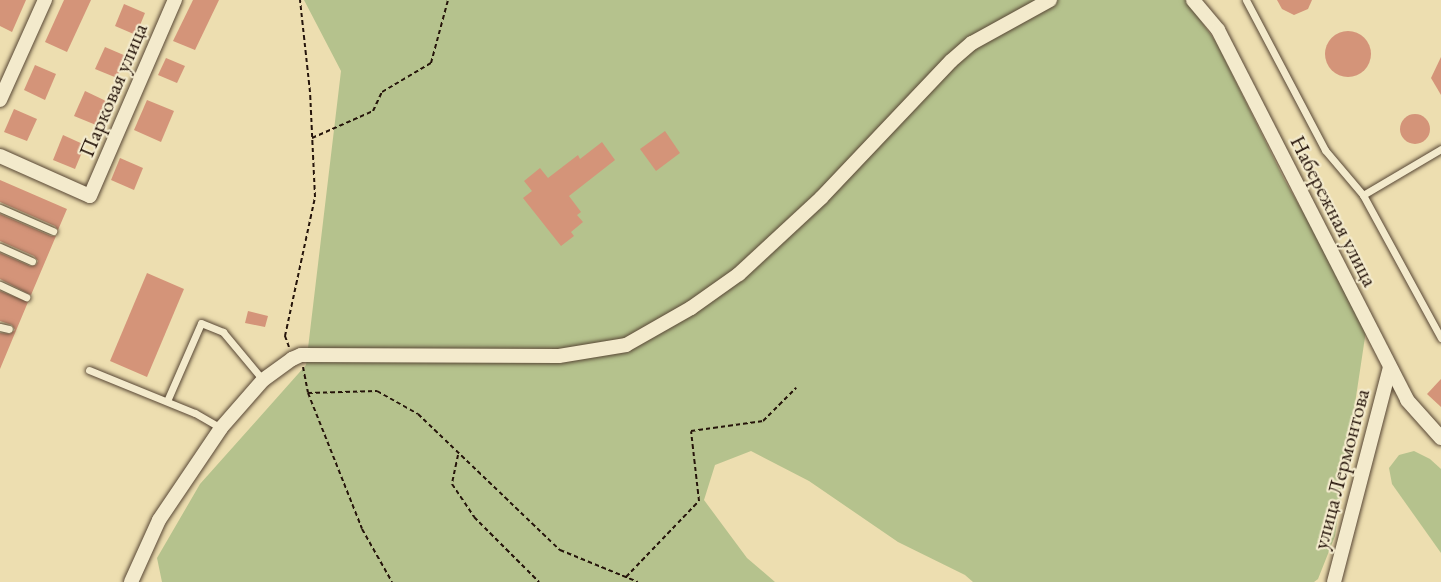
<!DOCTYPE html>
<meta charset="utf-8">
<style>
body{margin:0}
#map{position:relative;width:1441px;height:582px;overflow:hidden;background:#eddeb0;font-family:"EB Garamond",serif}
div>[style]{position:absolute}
.green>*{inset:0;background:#b5c28d}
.building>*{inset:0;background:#d49479}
.round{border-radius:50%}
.path>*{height:2px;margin-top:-1px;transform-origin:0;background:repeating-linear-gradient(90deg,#25140a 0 4.5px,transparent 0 7.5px)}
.roads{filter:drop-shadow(0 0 2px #574634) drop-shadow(0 0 2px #574634)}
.service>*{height:7px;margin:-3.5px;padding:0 3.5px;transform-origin:3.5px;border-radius:3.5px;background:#f3eacc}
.minor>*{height:14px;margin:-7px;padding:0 7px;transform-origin:7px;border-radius:7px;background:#f3eacc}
span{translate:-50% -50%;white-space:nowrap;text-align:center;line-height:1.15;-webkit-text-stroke:4.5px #f3eacc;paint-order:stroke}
.street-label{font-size:22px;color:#25140a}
</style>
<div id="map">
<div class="green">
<i style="clip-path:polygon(304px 0,1186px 0,1216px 42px,1284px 179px,1367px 324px,1335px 536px,1318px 579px,1314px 582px,973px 582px,965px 575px,898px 542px,809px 481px,751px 451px,715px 465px,704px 500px,747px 558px,775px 582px,162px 582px,157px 558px,200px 484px,306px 365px,341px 71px)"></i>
<i style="clip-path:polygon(1414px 451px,1430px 459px,1441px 469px,1441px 553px,1392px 484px,1389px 468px,1399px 455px)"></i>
</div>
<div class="building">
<i style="clip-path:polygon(0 0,26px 0,12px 32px,0 26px)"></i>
<i style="clip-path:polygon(64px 0,91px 0,67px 52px,45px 42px)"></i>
<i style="clip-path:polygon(193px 0,219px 0,195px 50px,173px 41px)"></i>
<i style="clip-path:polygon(1277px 0,1312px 0,1308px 9px,1294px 15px,1282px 9px)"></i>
<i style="clip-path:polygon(124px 4px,145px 13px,136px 35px,115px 26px)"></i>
<i class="round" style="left:1325px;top:31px;width:46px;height:46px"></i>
<i style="clip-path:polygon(105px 47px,126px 56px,117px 78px,95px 69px)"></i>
<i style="clip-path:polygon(1441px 57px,1441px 95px,1431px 78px)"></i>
<i style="clip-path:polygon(166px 58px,185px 66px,177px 83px,158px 75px)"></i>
<i style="clip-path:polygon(35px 65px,56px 74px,45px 100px,24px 90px)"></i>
<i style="clip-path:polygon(85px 91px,106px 101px,96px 125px,74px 116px)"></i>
<i style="clip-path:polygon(147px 100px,174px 111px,161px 142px,134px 130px)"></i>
<i style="clip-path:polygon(14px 109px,37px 119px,27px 141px,4px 132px)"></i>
<i class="round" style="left:1400px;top:114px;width:30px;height:30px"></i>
<i style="clip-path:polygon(665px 131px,680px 153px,656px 171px,640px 149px)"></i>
<i style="clip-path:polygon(63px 135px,85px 145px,75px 169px,53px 160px)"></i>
<i style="clip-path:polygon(602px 142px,615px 160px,569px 196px,581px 212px,577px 215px,583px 222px,571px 232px,574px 236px,561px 246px,523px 198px,532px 191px,524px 181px,540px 168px,548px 178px,578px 155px,580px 159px)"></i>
<i style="clip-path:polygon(120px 158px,143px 168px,134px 190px,111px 180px)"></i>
<i style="clip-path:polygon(0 180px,67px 209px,58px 230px,55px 226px,0 202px)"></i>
<i style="clip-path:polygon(0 214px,51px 236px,56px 236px,31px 295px,0 279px,0 253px,30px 266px,36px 265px,38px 261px,34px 256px,0 241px)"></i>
<i style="clip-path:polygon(147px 273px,184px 289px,147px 377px,110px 361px)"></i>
<i style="clip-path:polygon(0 291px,28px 302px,0 369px,0 333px,10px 334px,15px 330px,12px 325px,0 321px)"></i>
<i style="clip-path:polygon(248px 311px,268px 316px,265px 327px,245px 323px)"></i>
<i style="clip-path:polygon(1441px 379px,1441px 407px,1427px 394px)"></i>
</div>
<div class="path">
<i style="left:312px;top:138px;width:67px;rotate:-23.9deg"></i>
<i style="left:373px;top:111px;width:21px;rotate:-65deg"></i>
<i style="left:382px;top:92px;width:57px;rotate:-30.6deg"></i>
<i style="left:431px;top:63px;width:65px;rotate:-74.9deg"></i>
<i style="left:289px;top:347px;width:12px;rotate:-110deg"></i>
<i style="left:285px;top:336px;width:142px;rotate:-77.8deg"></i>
<i style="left:315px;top:197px;width:105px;rotate:-92.7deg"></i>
<i style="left:310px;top:92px;width:93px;rotate:-96.2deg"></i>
<i style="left:303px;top:367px;width:26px;rotate:79deg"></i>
<i style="left:308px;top:393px;width:69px;rotate:-1.7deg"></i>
<i style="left:377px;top:391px;width:47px;rotate:29.3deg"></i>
<i style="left:418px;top:414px;width:197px;rotate:43.8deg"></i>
<i style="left:560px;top:550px;width:84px;rotate:22.3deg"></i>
<i style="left:308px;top:393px;width:146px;rotate:68.3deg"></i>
<i style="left:362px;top:529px;width:61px;rotate:60.5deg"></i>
<i style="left:458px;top:455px;width:30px;rotate:102deg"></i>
<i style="left:452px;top:484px;width:40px;rotate:56deg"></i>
<i style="left:474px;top:517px;width:92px;rotate:45deg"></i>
<i style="left:626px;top:577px;width:105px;rotate:-46.2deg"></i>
<i style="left:699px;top:501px;width:70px;rotate:-96.5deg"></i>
<i style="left:691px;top:431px;width:73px;rotate:-7.9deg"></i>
<i style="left:763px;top:421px;width:47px;rotate:-45deg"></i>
</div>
<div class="roads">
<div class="service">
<i style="left:1246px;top:0;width:170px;rotate:62.2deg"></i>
<i style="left:1325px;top:150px;width:59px;rotate:49.8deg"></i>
<i style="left:1363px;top:195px;width:163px;rotate:61.4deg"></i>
<i style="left:1363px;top:195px;width:91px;rotate:-30.5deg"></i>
<i style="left:0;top:208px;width:58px;rotate:23.5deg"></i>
<i style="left:0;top:247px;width:35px;rotate:24deg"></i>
<i style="left:0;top:285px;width:29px;rotate:25deg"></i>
<i style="left:0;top:327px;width:9px;rotate:13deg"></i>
<i style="left:89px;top:370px;width:114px;rotate:22.1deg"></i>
<i style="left:195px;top:413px;width:30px;rotate:30deg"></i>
<i style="left:167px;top:401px;width:85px;rotate:-66.4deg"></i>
<i style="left:201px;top:323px;width:24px;rotate:22deg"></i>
<i style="left:223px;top:332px;width:62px;rotate:50.2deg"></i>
</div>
<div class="minor">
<i style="left:1193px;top:0;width:39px;rotate:50deg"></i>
<i style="left:1218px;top:30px;width:415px;rotate:62.9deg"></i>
<i style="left:1407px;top:400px;width:51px;rotate:48.2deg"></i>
<i style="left:0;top:100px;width:110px;rotate:-65.8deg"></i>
<i style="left:0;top:156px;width:98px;rotate:24deg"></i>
<i style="left:90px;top:196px;width:214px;rotate:-66.6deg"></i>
<i style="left:131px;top:582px;width:68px;rotate:-65.7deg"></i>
<i style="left:159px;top:520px;width:111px;rotate:-56deg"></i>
<i style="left:221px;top:428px;width:64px;rotate:-48.8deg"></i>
<i style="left:263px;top:380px;width:36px;rotate:-36deg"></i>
<i style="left:292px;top:359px;width:10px;rotate:-24deg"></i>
<i style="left:301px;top:355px;width:258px;rotate:0.2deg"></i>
<i style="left:559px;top:356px;width:68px;rotate:-9.3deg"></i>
<i style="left:626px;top:345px;width:75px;rotate:-29.6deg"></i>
<i style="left:691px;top:308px;width:59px;rotate:-35.3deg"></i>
<i style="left:739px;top:274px;width:112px;rotate:-42.8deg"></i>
<i style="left:821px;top:198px;width:189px;rotate:-46.5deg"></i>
<i style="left:951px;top:61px;width:28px;rotate:-41deg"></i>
<i style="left:972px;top:43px;width:89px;rotate:-28.9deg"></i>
<i style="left:1334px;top:582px;width:222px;rotate:-75.4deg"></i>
</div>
</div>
<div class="street-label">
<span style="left:113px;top:90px;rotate:-67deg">Парковая улица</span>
<span style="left:1334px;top:211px;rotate:63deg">Набережная улица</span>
<span style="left:1341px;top:469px;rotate:-75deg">улица Лермонтова</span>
</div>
</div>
